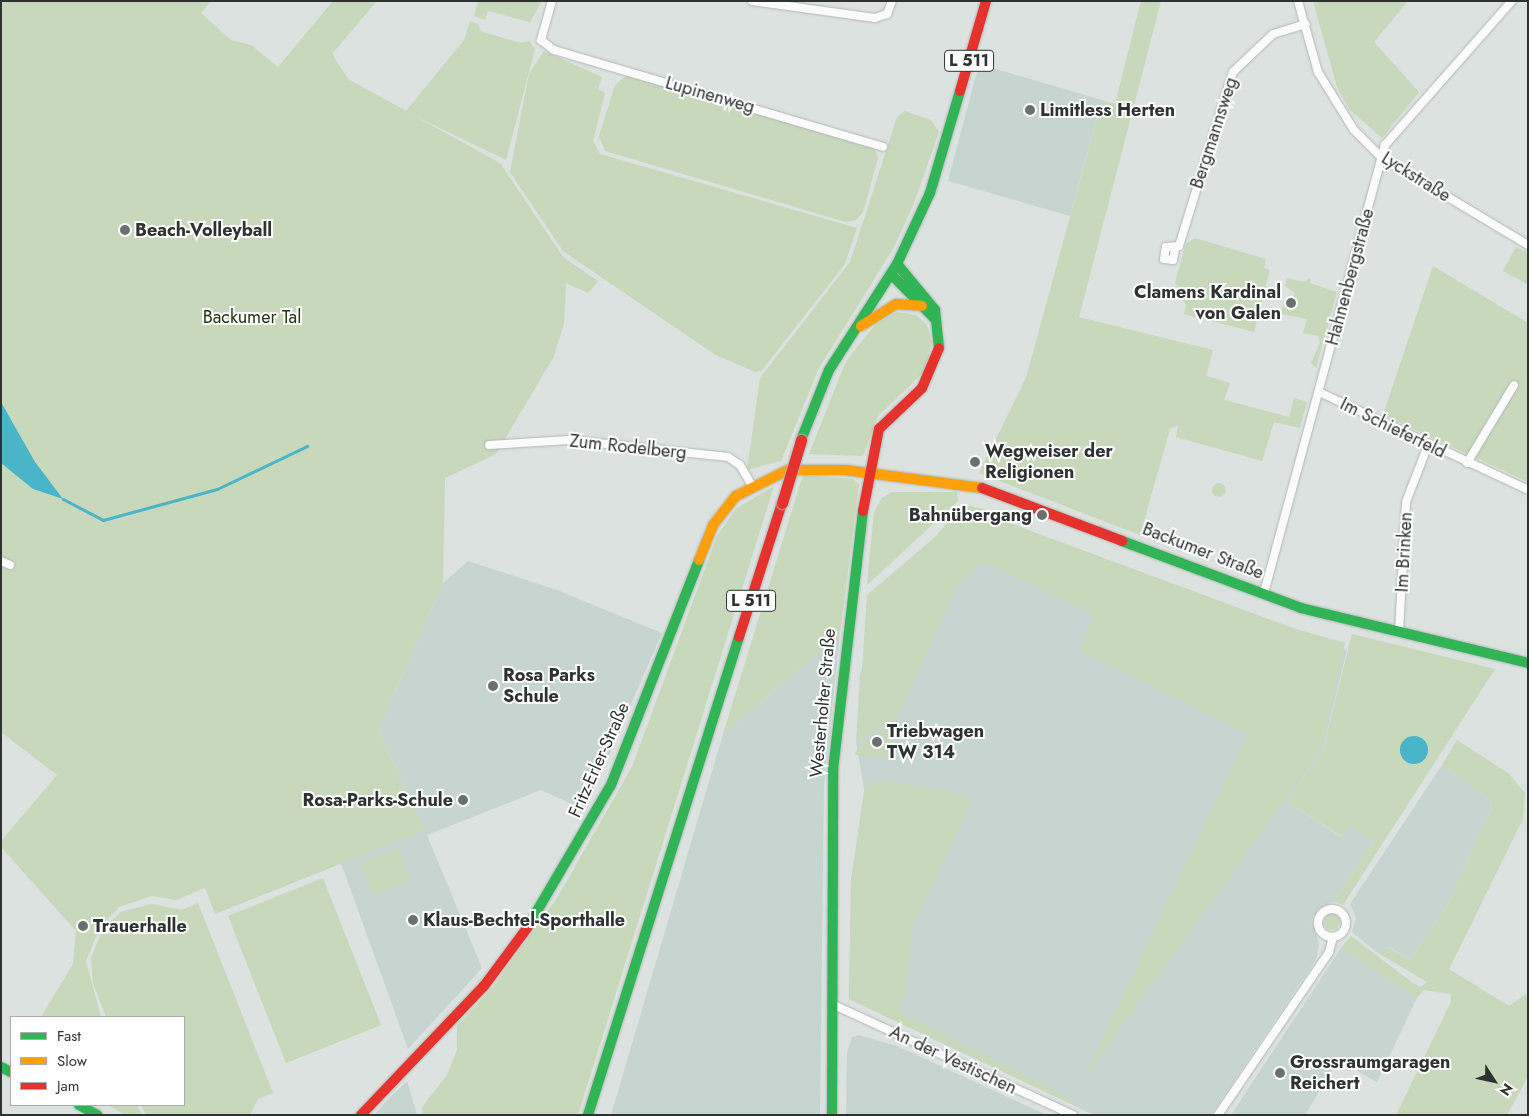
<!DOCTYPE html>
<meta charset="utf-8">
<style>
body{margin:0}
#map{position:relative;width:1529px;height:1116px;overflow:hidden;background:#dbe2df;font-family:Jost,sans-serif}
div>[style]{position:absolute}
.built>*{inset:0;background:#c7d5d0}
.green>*{inset:0;background:#c7d8bb}
.round{border-radius:50%}
.water>*{inset:0;background:#4ab4c9}
.stream>*{height:3px;margin:-1.5px;padding:0 1.5px;transform-origin:1.5px;border-radius:1.5px;background:#4ab4c9}
.roads{filter:drop-shadow(0 0 1px #b2b7b5) drop-shadow(0 0 1px #b2b7b5)}
.street>*{height:8px;margin:-4px;padding:0 4px;transform-origin:4px;border-radius:4px;background:#fafbfa}
.street>.ring{margin:-4px;padding:0;box-sizing:content-box;background:none;border:8px solid #fafbfa;border-radius:50%}
.fast>*{height:10px;margin:-5px;padding:0 5px;transform-origin:5px;border-radius:5px;background:#30b455}
.slow>*{height:10px;margin:-5px;padding:0 5px;transform-origin:5px;border-radius:5px;background:#ff9f0a}
.jam>*{height:10px;margin:-5px;padding:0 5px;transform-origin:5px;border-radius:5px;background:#e5322d}
.bridges{filter:drop-shadow(0 0 1px #b2b7b5) drop-shadow(0 0 1px #b2b7b5)}
.jam-bridge>*{height:11px;margin:-5.5px;padding:0 5.5px;transform-origin:5.5px;border-radius:5.5px;background:#e5322d}
.dots>*{width:14px;height:14px;translate:-50% -50%;box-sizing:border-box;border:2px solid #fff;border-radius:50%}
span{translate:-50% -50%;white-space:nowrap;text-align:center;line-height:1.15;-webkit-text-stroke:4px #fff;paint-order:stroke}
.shield-label span{padding:1px 4px;background:#fff;border:1px solid;border-radius:4px;-webkit-text-stroke-width:0}
.shield-label{font-size:16px;color:#2e3331;font-weight:700}
.street-label{font-size:18px;color:#2e3331}
.poi-label{font-size:18px;color:#2e3331;font-weight:700}
.left{translate:0 -50%;text-align:left}
.right{translate:-100% -50%;text-align:right}
.park-label{font-size:18px;color:#243311}
.frame{position:absolute;inset:0;border:2px solid #2e3331;pointer-events:none}
.legend{position:absolute;left:10px;top:1016px;width:175px;height:90px;box-sizing:border-box;background:#fff;border:1px solid #abadad;margin:0;padding:6px 9px;list-style:none;font-size:15px;color:#2e3331}
.legend li{display:flex;align-items:center;gap:10px;height:25px}
.legend b{width:25px;border:1px solid #abadad}
.north{position:absolute;left:1469px;top:1056px;width:50px;height:50px;-webkit-text-stroke:4px #fff;paint-order:stroke;rotate:125deg;font-size:14px;font-weight:700;line-height:20px;text-align:center;color:#2e3331}
.north::after{content:'';display:block;margin:auto;width:18px;height:22px;background:#2e3331;clip-path:polygon(50% 0,100% 100%,50% 72%,0 100%)}
</style>
<div id="map">
<div class="built">
<i style="clip-path:polygon(979px 64px,1102px 100px,1070px 216px,948px 181px)"></i>
<i style="clip-path:polygon(988px 521px,1305px 641px,1347px 650px,1323px 750px,1286px 801px,1340px 836px,1350px 826px,1373px 841px,1334px 902px,1319px 909px,1312px 920px,1319px 944px,1316px 960px,1211px 1115px,1094px 1115px,849px 999px,851px 880px,865px 795px,856px 742px,860px 673px)"></i>
<i style="clip-path:polygon(468px 561px,557px 590px,662px 633px,585px 810px,541px 790px,427px 835px,482px 968px,408px 1049px,341px 863px,425px 830px,378px 730px,443px 583px)"></i>
<i style="clip-path:polygon(840px 634px,824px 785px,820px 1115px,611px 1115px,723px 734px)"></i>
<i style="clip-path:polygon(1442px 765px,1490px 800px,1492px 808px,1446px 908px,1410px 960px,1389px 947px,1378px 953px,1352px 932px,1356px 918px,1350px 904px)"></i>
<i style="clip-path:polygon(1341px 948px,1417px 998px,1377px 1082px,1338px 1060px,1305px 1115px,1231px 1115px)"></i>
<i style="clip-path:polygon(859px 1035px,897px 1046px,1047px 1115px,846px 1115px,847px 1052px,852px 1037px)"></i>
<i style="clip-path:polygon(407px 1081px,417px 1115px,374px 1115px,389px 1098px)"></i>
</div>
<div class="green">
<i style="clip-path:polygon(1px 1px,211px 1px,201px 13px,231px 40px,251px 45px,278px 67px,333px 1px,377px 1px,332px 54px,348px 79px,406px 111px,464px 40px,470px 21px,478px 24px,481px 31px,520px 43px,529px 41px,535px 49px,506px 160px,411px 114px,500px 163px,563px 257px,598px 281px,588px 293px,566px 283px,564px 324px,553px 358px,496px 454px,445px 478px,443px 583px,378px 730px,425px 830px,215px 914px,205px 888px,176px 900px,152px 896px,119px 907px,100px 927px,86px 961px,101px 1017px,41px 1017px,73px 964px,76px 931px,1px 847px,1px 841px,57px 775px,1px 732px)"></i>
<i style="clip-path:polygon(478px 1px,542px 1px,530px 22px,488px 11px,485px 20px,474px 16px)"></i>
<i style="clip-path:polygon(1141px 1px,1161px 1px,1079px 317px,1213px 350px,1206px 376px,1230px 383px,1224px 400px,1289px 417px,1294px 398px,1307px 402px,1300px 428px,1274px 422px,1262px 461px,1176px 437px,1178px 425px,1170px 429px,1140px 535px,979px 473px,1026px 378px,1102px 100px,1115px 104px)"></i>
<i style="clip-path:polygon(1313px 1px,1408px 1px,1374px 42px,1419px 92px,1382px 138px,1350px 110px,1337px 87px)"></i>
<i style="clip-path:polygon(544px 51px,602px 77px,598px 89px,605px 93px,593px 141px,600px 154px,857px 228px,845px 264px,762px 370px,755px 372px,714px 354px,563px 251px,510px 172px,529px 74px)"></i>
<i style="clip-path:polygon(626px 76px,874px 148px,878px 158px,863px 212px,856px 220px,846px 222px,605px 151px,599px 136px,615px 85px)"></i>
<i style="clip-path:polygon(905px 111px,931px 120px,939px 132px,914px 203px,893px 249px,819px 368px,781px 461px,747px 470px,760px 378px,850px 262px,897px 117px)"></i>
<i style="clip-path:polygon(1195px 238px,1266px 259px,1264px 268px,1270px 270px,1254px 332px,1184px 314px,1186px 305px,1175px 282px,1186px 244px)"></i>
<i style="clip-path:polygon(1516px 247px,1528px 253px,1527px 284px,1503px 271px)"></i>
<i style="clip-path:polygon(1433px 266px,1528px 323px,1528px 482px,1383px 415px)"></i>
<i style="clip-path:polygon(1287px 278px,1304px 282px,1310px 278px,1310px 283px,1337px 292px,1316px 368px,1311px 363px,1320px 343px,1318px 336px,1303px 333px,1307px 319px,1281px 314px,1284px 302px,1292px 301px,1295px 293px,1285px 286px)"></i>
<i style="clip-path:polygon(897px 312px,916px 315px,927px 325px,932px 342px,925px 371px,878px 416px,863px 456px,809px 454px,846px 361px,875px 325px)"></i>
<i style="clip-path:polygon(803px 475px,853px 479px,859px 485px,840px 634px,723px 734px)"></i>
<i class="round" style="left:1212px;top:483px;width:14px;height:14px"></i>
<i style="clip-path:polygon(774px 486px,578px 1115px,422px 1115px,422px 1107px,447px 1075px,457px 1050px,457px 1026px,492px 988px,557px 898px,632px 767px,717px 536px,736px 509px)"></i>
<i style="clip-path:polygon(892px 492px,957px 492px,958px 501px,867px 585px,874px 512px,882px 498px)"></i>
<i style="clip-path:polygon(970px 506px,992px 511px,1001px 520px,1293px 628px,1345px 643px,1321px 749px,1081px 1083px,1248px 734px,1079px 650px,1095px 615px,987px 563px,978px 565px,955px 590px,896px 721px,890px 721px,857px 743px,867px 595px,935px 537px,959px 510px)"></i>
<i style="clip-path:polygon(1352px 634px,1495px 669px,1343px 905px,1334px 902px,1373px 841px,1350px 826px,1341px 836px,1286px 801px,1323px 750px)"></i>
<i style="clip-path:polygon(888px 726px,896px 727px,887px 758px,855px 755px,858px 747px)"></i>
<i style="clip-path:polygon(1457px 740px,1508px 773px,1525px 793px,1523px 819px,1449px 969px,1509px 1006px,1528px 993px,1528px 1076px,1507px 1115px,1396px 1115px,1451px 1002px,1450px 994px,1424px 990px,1417px 998px,1341px 948px,1351px 936px,1413px 983px,1421px 987px,1427px 982px,1378px 953px,1388px 947px,1410px 960px,1446px 908px,1492px 808px,1490px 800px,1442px 765px)"></i>
<i style="clip-path:polygon(883px 781px,951px 792px,972px 801px,912px 927px,905px 992px,899px 1008px,904px 1015px,1070px 1098px,1068px 1102px,849px 999px,851px 880px,864px 791px,871px 782px)"></i>
<i style="clip-path:polygon(398px 848px,410px 880px,372px 895px,360px 863px)"></i>
<i style="clip-path:polygon(323px 878px,381px 1025px,286px 1063px,228px 916px)"></i>
<i style="clip-path:polygon(198px 903px,273px 1093px,258px 1099px,250px 1115px,146px 1115px,141px 1105px,184px 1105px,184px 1017px,106px 1017px,93px 983px,91px 958px,103px 928px,121px 912px,152px 904px,182px 910px)"></i>
<i class="round" style="left:1324px;top:914px;width:16px;height:16px"></i>
<i style="clip-path:polygon(108px 1105px,137px 1105px,142px 1115px,125px 1115px)"></i>
</div>
<div class="water">
<i style="clip-path:polygon(1px 402px,35px 462px,63px 499px,33px 489px,1px 463px)"></i>
<i class="round" style="left:1400px;top:736px;width:28px;height:28px"></i>
</div>
<div class="stream">
<i style="left:63px;top:499px;width:45px;rotate:27.7deg"></i>
<i style="left:103px;top:520px;width:118px;rotate:-15.2deg"></i>
<i style="left:217px;top:489px;width:100px;rotate:-25.5deg"></i>
</div>
<div class="roads">
<div class="street">
<i style="left:552px;top:1px;width:41px;rotate:105.8deg"></i>
<i style="left:541px;top:40px;width:16px;rotate:38deg"></i>
<i style="left:554px;top:50px;width:343px;rotate:16.4deg"></i>
<i style="left:752px;top:1px;width:124px;rotate:7.9deg"></i>
<i style="left:875px;top:18px;width:13px;rotate:-18deg"></i>
<i style="left:887px;top:14px;width:14px;rotate:-69deg"></i>
<i style="left:1298px;top:1px;width:74px;rotate:74.3deg"></i>
<i style="left:1318px;top:72px;width:68px;rotate:58.2deg"></i>
<i style="left:1354px;top:130px;width:38px;rotate:45deg"></i>
<i style="left:1381px;top:157px;width:171px;rotate:30.9deg"></i>
<i style="left:1175px;top:249px;width:11px;rotate:100deg"></i>
<i style="left:1173px;top:260px;width:9px;rotate:-174deg"></i>
<i style="left:1164px;top:259px;width:12px;rotate:-81deg"></i>
<i style="left:1166px;top:247px;width:13px;rotate:-4deg"></i>
<i style="left:1179px;top:246px;width:182px;rotate:-72.8deg"></i>
<i style="left:1233px;top:72px;width:55px;rotate:-43.5deg"></i>
<i style="left:1273px;top:34px;width:34px;rotate:-17deg"></i>
<i style="left:1319px;top:392px;width:231px;rotate:25.1deg"></i>
<i style="left:489px;top:445px;width:80px;rotate:-3.6deg"></i>
<i style="left:569px;top:440px;width:160px;rotate:6.1deg"></i>
<i style="left:728px;top:457px;width:14px;rotate:34deg"></i>
<i style="left:740px;top:465px;width:24px;rotate:60deg"></i>
<i style="left:1467px;top:463px;width:91px;rotate:-58.9deg"></i>
<i style="left:1px;top:561px;width:10px;rotate:24deg"></i>
<i style="left:1264px;top:593px;width:464px;rotate:-74.9deg"></i>
<i style="left:1385px;top:145px;width:192px;rotate:-48.6deg"></i>
<i style="left:1399px;top:633px;width:131px;rotate:-86.9deg"></i>
<i style="left:1406px;top:502px;width:61px;rotate:-68.9deg"></i>
<i class="ring" style="left:1318px;top:909px;width:20px;height:20px"></i>
<i style="left:834px;top:1005px;width:263px;rotate:24.7deg"></i>
<i style="left:1218px;top:1115px;width:197px;rotate:-55.7deg"></i>
<i style="left:1329px;top:952px;width:16px;rotate:-75deg"></i>
</div>
<div class="fast">
<i style="left:897px;top:264px;width:60px;rotate:50.4deg"></i>
<i style="left:935px;top:310px;width:38px;rotate:84deg"></i>
<i style="left:891px;top:274px;width:64px;rotate:45.6deg"></i>
<i style="left:801px;top:440px;width:75px;rotate:-68.2deg"></i>
<i style="left:829px;top:370px;width:126px;rotate:-57.3deg"></i>
<i style="left:897px;top:264px;width:78px;rotate:-65.1deg"></i>
<i style="left:930px;top:193px;width:106px;rotate:-73.6deg"></i>
<i style="left:1122px;top:541px;width:191px;rotate:20.5deg"></i>
<i style="left:1301px;top:608px;width:234px;rotate:13.6deg"></i>
<i style="left:527px;top:928px;width:166px;rotate:-59.6deg"></i>
<i style="left:611px;top:785px;width:242px;rotate:-68.6deg"></i>
<i style="left:1px;top:1067px;width:11px;rotate:27deg"></i>
<i style="left:79px;top:1105px;width:21px;rotate:29deg"></i>
<i style="left:588px;top:1115px;width:501px;rotate:-72.47deg"></i>
<i style="left:832px;top:1115px;width:345px;rotate:-89.8deg"></i>
<i style="left:833px;top:770px;width:261px;rotate:-83.4deg"></i>
</div>
<div class="slow">
<i style="left:861px;top:326px;width:41px;rotate:-32.2deg"></i>
<i style="left:896px;top:304px;width:26px;rotate:4deg"></i>
<i style="left:699px;top:560px;width:38px;rotate:-68deg"></i>
<i style="left:713px;top:525px;width:37px;rotate:-52deg"></i>
<i style="left:736px;top:496px;width:58px;rotate:-26.6deg"></i>
<i style="left:788px;top:470px;width:57px"></i>
<i style="left:845px;top:470px;width:138px;rotate:7.5deg"></i>
</div>
<div class="jam">
<i style="left:960px;top:91px;width:94px;rotate:-73.9deg"></i>
<i style="left:982px;top:488px;width:150px;rotate:20.7deg"></i>
<i style="left:863px;top:511px;width:84px;rotate:-79deg"></i>
<i style="left:879px;top:429px;width:59px;rotate:-43.6deg"></i>
<i style="left:922px;top:388px;width:43px;rotate:-67deg"></i>
<i style="left:739px;top:637px;width:141px;rotate:-72.2deg"></i>
<i style="left:361px;top:1115px;width:178px;rotate:-46.4deg"></i>
<i style="left:484px;top:986px;width:72px;rotate:-53.4deg"></i>
</div>
</div>
<div class="bridges">
<div class="jam-bridge">
<i style="left:782px;top:503px;width:66px;rotate:-73.2deg"></i>
</div>
</div>
<div class="dots">
<i style="left:1030px;top:110px;background:#6b706e"></i>
<i style="left:125px;top:230px;background:#6b706e"></i>
<i style="left:1291px;top:303px;background:#6b706e"></i>
<i style="left:975px;top:462px;background:#6b706e"></i>
<i style="left:1042px;top:515px;background:#6b706e"></i>
<i style="left:493px;top:686px;background:#6b706e"></i>
<i style="left:877px;top:742px;background:#6b706e"></i>
<i style="left:463px;top:800px;background:#6b706e"></i>
<i style="left:413px;top:920px;background:#6b706e"></i>
<i style="left:83px;top:926px;background:#6b706e"></i>
<i style="left:1280px;top:1073px;background:#6b706e"></i>
</div>
<div class="shield-label">
<span style="left:969px;top:61px">L 511</span>
<span style="left:751px;top:601px">L 511</span>
</div>
<div class="street-label">
<span style="left:710px;top:95px;rotate:16deg">Lupinenweg</span>
<span style="left:1214px;top:133px;rotate:-72deg">Bergmannsweg</span>
<span style="left:1416px;top:177px;rotate:32deg">Lyckstraße</span>
<span style="left:1350px;top:277px;rotate:-75deg">Hahnenbergstraße</span>
<span style="left:1393px;top:428px;rotate:26deg">Im Schieferfeld</span>
<span style="left:628px;top:447px;rotate:6deg">Zum Rodelberg</span>
<span style="left:1203px;top:551px;rotate:21deg">Backumer Straße</span>
<span style="left:1404px;top:552px;rotate:-87deg">Im Brinken</span>
<span style="left:823px;top:703px;rotate:-85deg">Westerholter Straße</span>
<span style="left:599px;top:760px;rotate:-66deg">Fritz-Erler-Straße</span>
<span style="left:953px;top:1060px;rotate:25deg">An der Vestischen</span>
</div>
<div class="poi-label">
<span class="left" style="left:1040px;top:110px">Limitless Herten</span>
<span class="left" style="left:135px;top:230px">Beach-Volleyball</span>
<span class="right" style="left:1281px;top:303px">Clamens Kardinal<br>von Galen</span>
<span class="left" style="left:985px;top:462px">Wegweiser der<br>Religionen</span>
<span class="right" style="left:1032px;top:515px">Bahnübergang</span>
<span class="left" style="left:503px;top:686px">Rosa Parks<br>Schule</span>
<span class="left" style="left:887px;top:742px">Triebwagen<br>TW 314</span>
<span class="right" style="left:453px;top:800px">Rosa-Parks-Schule</span>
<span class="left" style="left:423px;top:920px">Klaus-Bechtel-Sporthalle</span>
<span class="left" style="left:93px;top:926px">Trauerhalle</span>
<span class="left" style="left:1290px;top:1073px">Grossraumgaragen<br>Reichert</span>
</div>
<div class="park-label">
<span style="left:252px;top:317px">Backumer Tal</span>
</div>
<div class="frame"></div>
<ul class="legend">
<li><b style="height:6px;background:#30b455"></b>Fast</li>
<li><b style="height:6px;background:#ff9f0a"></b>Slow</li>
<li><b style="height:6px;background:#e5322d"></b>Jam</li>
</ul>
<div class="north">N</div>
</div>
